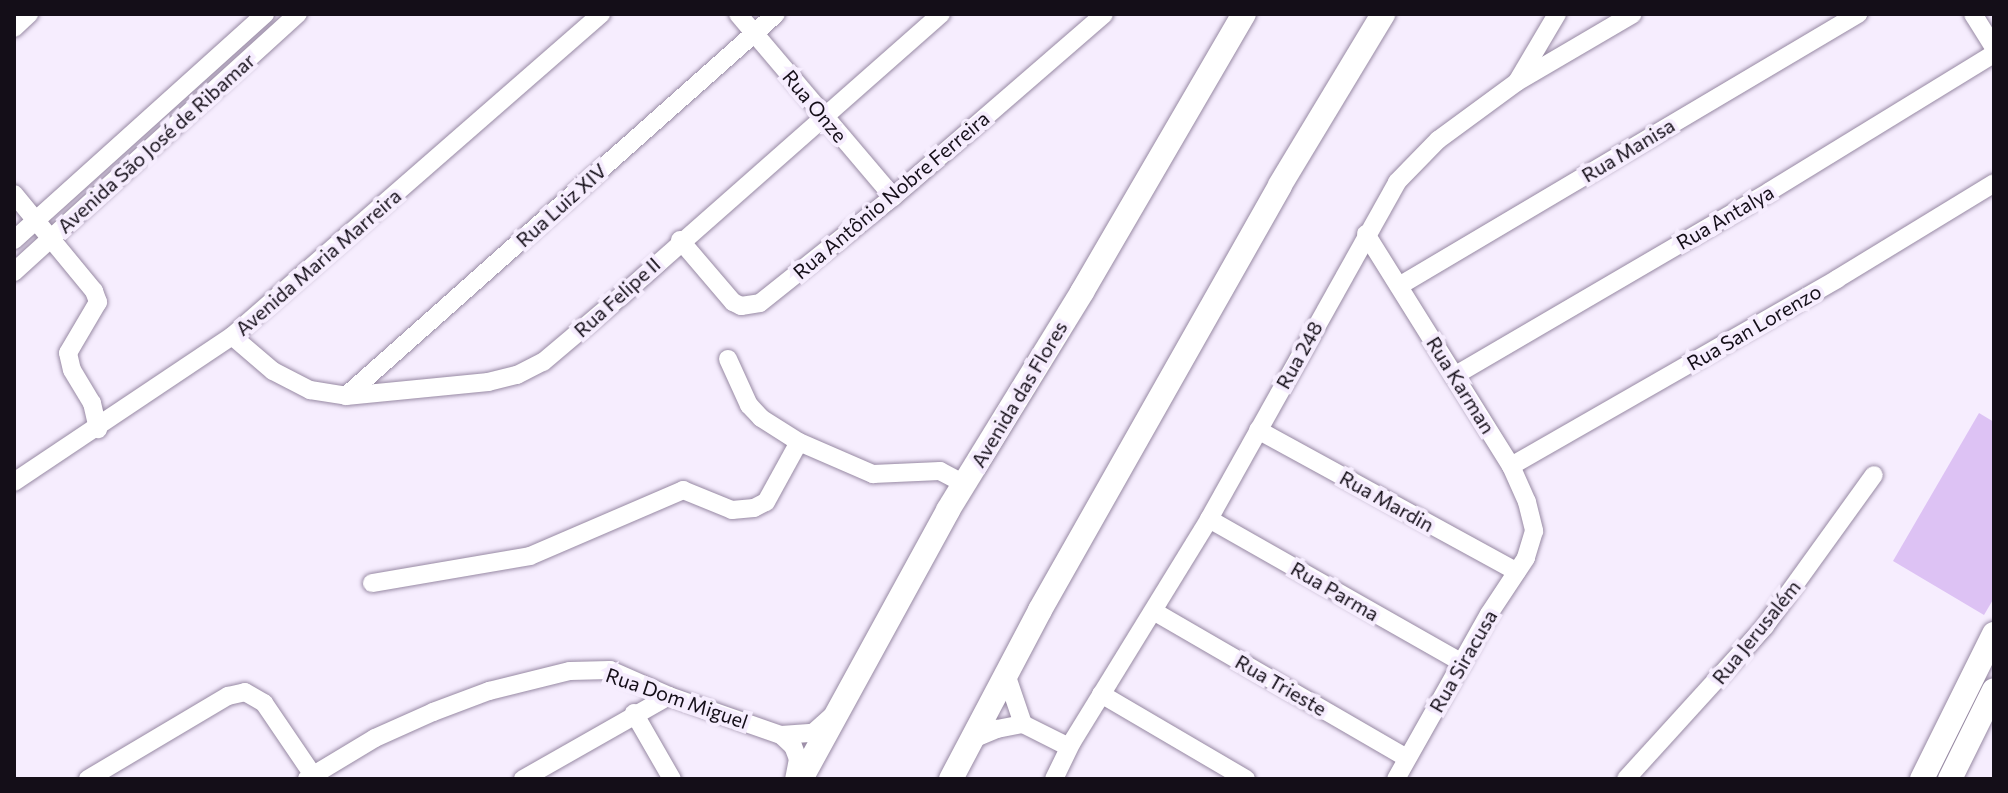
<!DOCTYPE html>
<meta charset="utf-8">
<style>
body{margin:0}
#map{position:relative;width:2008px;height:793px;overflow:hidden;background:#f6edfe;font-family:Commissioner,sans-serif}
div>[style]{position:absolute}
.green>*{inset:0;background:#ddc2f4}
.roads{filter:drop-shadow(0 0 2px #9789a3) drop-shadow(0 0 2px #9789a3)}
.minor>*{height:18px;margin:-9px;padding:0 9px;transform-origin:9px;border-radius:9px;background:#fff}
.major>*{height:24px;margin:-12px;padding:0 12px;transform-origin:12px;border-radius:12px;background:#fff}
span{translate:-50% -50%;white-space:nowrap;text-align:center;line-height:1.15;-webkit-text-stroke:8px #f6edfe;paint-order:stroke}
.street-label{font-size:20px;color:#140e18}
.frame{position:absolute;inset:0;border:16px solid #140e18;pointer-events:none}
</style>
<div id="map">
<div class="green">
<i style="clip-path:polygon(1979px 413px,1994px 422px,1994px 598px,1984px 615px,1893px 561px)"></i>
</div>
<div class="roads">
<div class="minor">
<i style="left:738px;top:14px;width:240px;rotate:49.7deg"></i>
<i style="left:1973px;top:14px;width:40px;rotate:58deg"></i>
<i style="left:14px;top:28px;width:21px;rotate:-43deg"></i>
<i style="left:1518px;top:80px;width:77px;rotate:-59.4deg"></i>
<i style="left:14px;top:194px;width:126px;rotate:50.5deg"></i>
<i style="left:94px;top:291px;width:12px;rotate:70deg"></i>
<i style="left:98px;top:302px;width:59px;rotate:120.5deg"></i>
<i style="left:68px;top:353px;width:17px;rotate:77deg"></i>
<i style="left:72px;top:370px;width:39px;rotate:59deg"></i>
<i style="left:92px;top:403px;width:27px;rotate:77deg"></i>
<i style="left:1366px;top:234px;width:274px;rotate:58deg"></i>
<i style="left:1511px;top:466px;width:39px;rotate:66deg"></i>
<i style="left:1527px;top:502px;width:30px;rotate:76deg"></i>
<i style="left:1534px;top:531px;width:28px;rotate:107deg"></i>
<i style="left:1526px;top:558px;width:67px;rotate:123.5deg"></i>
<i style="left:1489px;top:614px;width:189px;rotate:119.4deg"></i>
<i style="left:14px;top:240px;width:338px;rotate:-42deg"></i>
<i style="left:680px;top:240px;width:82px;rotate:49.5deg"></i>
<i style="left:733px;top:302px;width:9px;rotate:27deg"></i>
<i style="left:741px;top:306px;width:19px;rotate:-9deg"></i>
<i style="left:760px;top:303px;width:170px;rotate:-38.6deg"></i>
<i style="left:893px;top:197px;width:279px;rotate:-40.9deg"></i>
<i style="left:14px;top:272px;width:384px;rotate:-42.3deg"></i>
<i style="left:1399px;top:286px;width:534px;rotate:-30.65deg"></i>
<i style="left:232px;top:336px;width:54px;rotate:40.5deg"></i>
<i style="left:273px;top:371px;width:42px;rotate:27.2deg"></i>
<i style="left:310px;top:390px;width:36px;rotate:9deg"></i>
<i style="left:346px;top:396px;width:143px;rotate:-5.6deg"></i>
<i style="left:488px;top:382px;width:30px;rotate:-14deg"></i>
<i style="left:517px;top:375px;width:29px;rotate:-27deg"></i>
<i style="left:543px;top:362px;width:101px;rotate:-40.2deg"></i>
<i style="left:620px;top:297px;width:428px;rotate:-41.4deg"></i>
<i style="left:728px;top:359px;width:51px;rotate:65.5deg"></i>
<i style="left:749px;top:405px;width:18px;rotate:47deg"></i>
<i style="left:761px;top:418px;width:45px;rotate:32.3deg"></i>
<i style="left:799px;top:442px;width:81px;rotate:23.4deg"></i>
<i style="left:873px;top:474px;width:67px;rotate:-2.6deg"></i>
<i style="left:940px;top:471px;width:27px;rotate:28deg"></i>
<i style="left:1454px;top:376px;width:366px;rotate:-30.3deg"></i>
<i style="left:1770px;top:191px;width:263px;rotate:-31.5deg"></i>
<i style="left:346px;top:396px;width:575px;rotate:-41.62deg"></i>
<i style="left:1258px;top:430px;width:295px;rotate:28.7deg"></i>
<i style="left:1511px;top:466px;width:376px;rotate:-29.8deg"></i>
<i style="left:1837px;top:279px;width:184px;rotate:-31.4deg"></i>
<i style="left:14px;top:482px;width:262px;rotate:-33.8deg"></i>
<i style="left:232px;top:336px;width:490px;rotate:-41.1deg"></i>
<i style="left:1209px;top:519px;width:291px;rotate:29.6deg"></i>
<i style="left:372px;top:583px;width:160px;rotate:-9.7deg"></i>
<i style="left:530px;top:556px;width:167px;rotate:-23.3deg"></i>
<i style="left:683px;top:490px;width:53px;rotate:22.2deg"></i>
<i style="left:732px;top:510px;width:22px;rotate:-5deg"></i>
<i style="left:754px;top:508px;width:13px;rotate:-27deg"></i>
<i style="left:766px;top:502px;width:68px;rotate:-61.2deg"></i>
<i style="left:1155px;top:612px;width:291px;rotate:30.1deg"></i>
<i style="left:1006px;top:674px;width:53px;rotate:71.2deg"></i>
<i style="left:1101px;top:694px;width:168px;rotate:30.4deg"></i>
<i style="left:634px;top:713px;width:76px;rotate:60.1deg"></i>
<i style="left:781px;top:735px;width:16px;rotate:43deg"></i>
<i style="left:793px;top:746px;width:14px;rotate:69deg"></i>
<i style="left:798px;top:759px;width:20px;rotate:101deg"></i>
<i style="left:973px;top:739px;width:26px;rotate:-23deg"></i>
<i style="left:997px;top:729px;width:26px;rotate:-11deg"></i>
<i style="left:1023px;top:724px;width:51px;rotate:26.6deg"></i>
<i style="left:88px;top:779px;width:163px;rotate:-30.7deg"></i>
<i style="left:228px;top:696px;width:17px;rotate:-13deg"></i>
<i style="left:245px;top:692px;width:22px;rotate:30deg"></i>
<i style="left:264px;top:703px;width:87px;rotate:55.8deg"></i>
<i style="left:307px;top:779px;width:79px;rotate:-31.1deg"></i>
<i style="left:375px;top:738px;width:64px;rotate:-24.1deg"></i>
<i style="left:433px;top:712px;width:60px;rotate:-20.6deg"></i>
<i style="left:489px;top:691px;width:83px;rotate:-13.9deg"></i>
<i style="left:570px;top:671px;width:40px;rotate:-1.4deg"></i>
<i style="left:610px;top:670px;width:64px;rotate:23.8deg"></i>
<i style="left:669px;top:696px;width:119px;rotate:19.2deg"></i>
<i style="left:781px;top:735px;width:32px;rotate:-4deg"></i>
<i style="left:813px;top:733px;width:24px;rotate:-42deg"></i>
<i style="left:523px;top:779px;width:168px;rotate:-29.6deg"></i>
<i style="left:1054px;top:779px;width:41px;rotate:-64.1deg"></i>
<i style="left:1072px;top:742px;width:262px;rotate:-58.4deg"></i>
<i style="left:1209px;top:519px;width:386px;rotate:-60.8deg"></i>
<i style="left:1397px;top:182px;width:59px;rotate:-45.7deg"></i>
<i style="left:1438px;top:140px;width:98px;rotate:-36.3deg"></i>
<i style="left:1517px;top:82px;width:134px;rotate:-30.4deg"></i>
<i style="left:1626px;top:779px;width:207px;rotate:-47.7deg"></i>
<i style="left:1765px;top:626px;width:186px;rotate:-54.2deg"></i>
</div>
<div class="major">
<i style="left:801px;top:779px;width:307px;rotate:-61.3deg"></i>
<i style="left:948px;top:510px;width:256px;rotate:-58.4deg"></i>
<i style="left:1082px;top:292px;width:322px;rotate:-59.8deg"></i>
<i style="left:951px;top:779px;width:191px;rotate:-62.2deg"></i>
<i style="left:1040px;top:610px;width:488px;rotate:-60.5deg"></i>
<i style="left:1280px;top:185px;width:200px;rotate:-58.9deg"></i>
<i style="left:1922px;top:779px;width:162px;rotate:-63.6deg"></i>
<i style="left:1950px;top:779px;width:99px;rotate:-63.7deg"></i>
</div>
</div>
<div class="street-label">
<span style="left:815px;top:106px;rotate:50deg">Rua Onze</span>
<span style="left:156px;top:143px;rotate:-42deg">Avenida São José de Ribamar</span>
<span style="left:1628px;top:150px;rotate:-31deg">Rua Manisa</span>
<span style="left:891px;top:195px;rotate:-40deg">Rua Antônio Nobre Ferreira</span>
<span style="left:561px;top:205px;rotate:-42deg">Rua Luiz XIV</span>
<span style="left:1725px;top:217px;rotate:-30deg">Rua Antalya</span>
<span style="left:318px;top:262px;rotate:-41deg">Avenida Maria Marreira</span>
<span style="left:617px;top:297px;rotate:-42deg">Rua Felipe II</span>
<span style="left:1754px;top:327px;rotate:-30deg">Rua San Lorenzo</span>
<span style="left:1299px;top:355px;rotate:-61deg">Rua 248</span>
<span style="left:1461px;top:385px;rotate:58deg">Rua Karman</span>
<span style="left:1019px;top:394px;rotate:-59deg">Avenida das Flores</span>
<span style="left:1387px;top:501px;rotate:29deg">Rua Mardin</span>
<span style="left:1335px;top:591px;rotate:30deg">Rua Parma</span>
<span style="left:1756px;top:632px;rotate:-51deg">Rua Jerusalém</span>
<span style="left:1463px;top:661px;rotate:-60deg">Rua Siracusa</span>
<span style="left:1281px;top:685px;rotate:30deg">Rua Trieste</span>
<span style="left:677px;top:698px;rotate:19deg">Rua Dom Miguel</span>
</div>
<div class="frame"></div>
</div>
